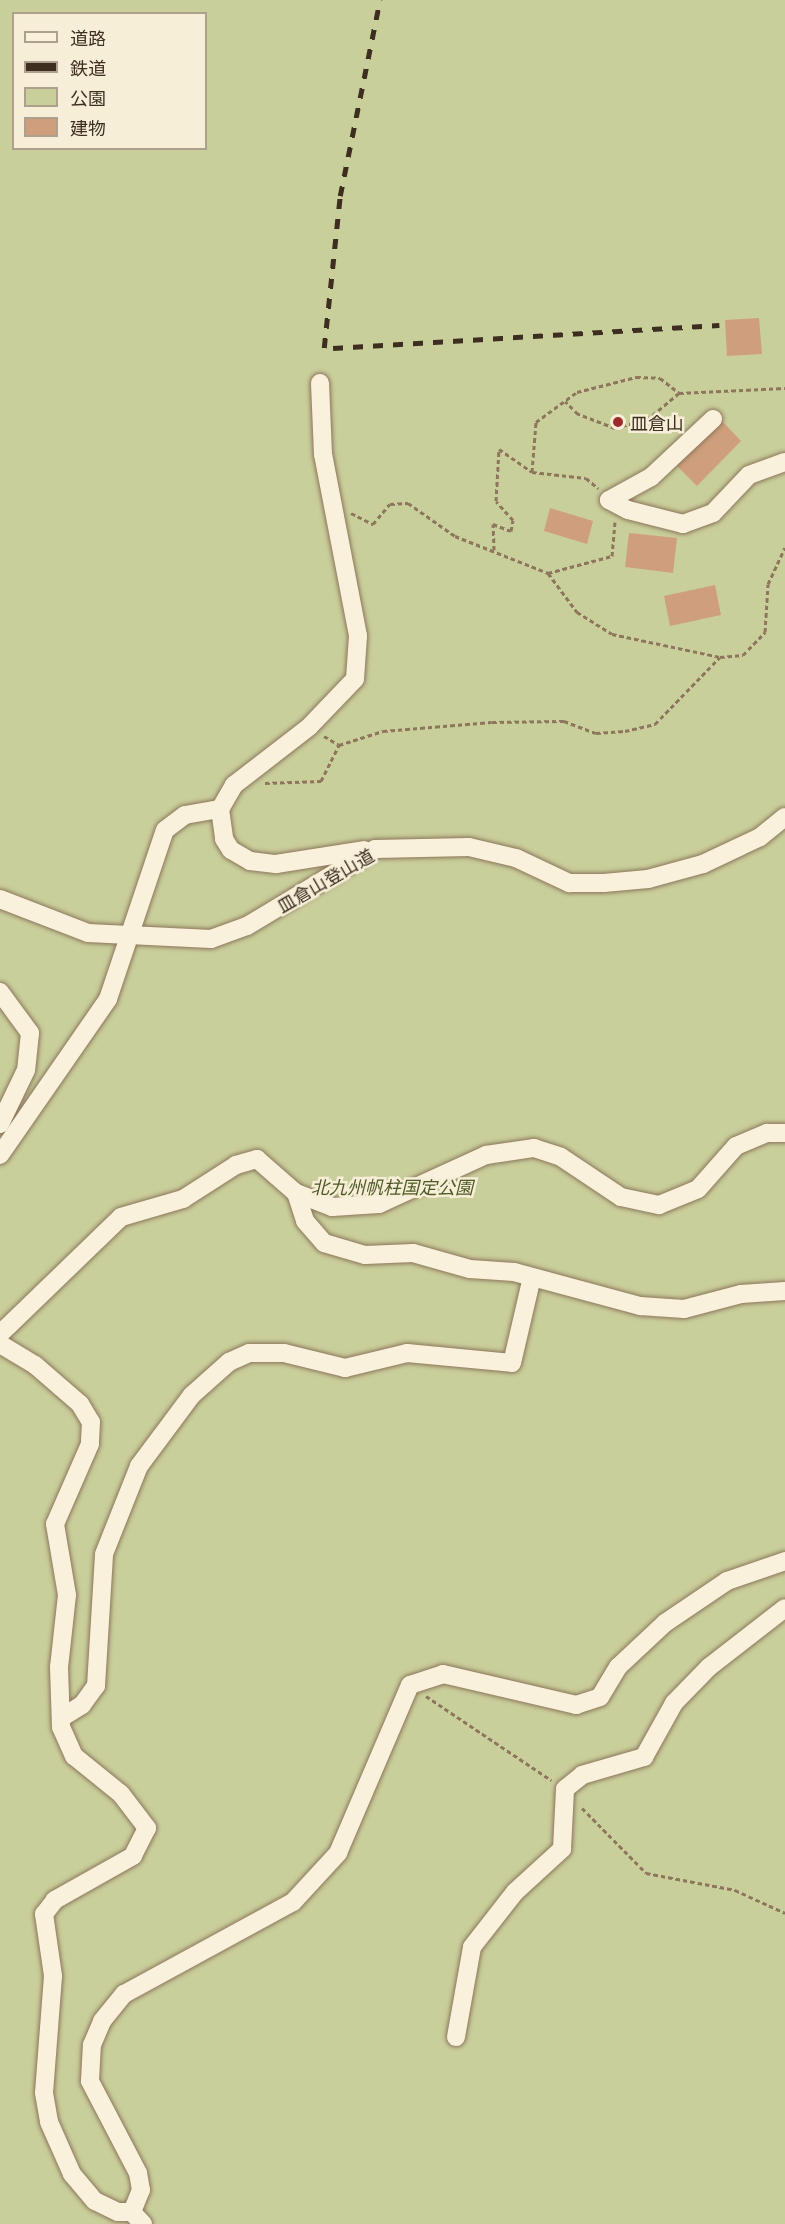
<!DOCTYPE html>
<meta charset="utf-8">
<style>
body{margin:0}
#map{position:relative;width:785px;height:2224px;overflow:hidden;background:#f0e4c8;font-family:Georgia,"Noto Sans JP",serif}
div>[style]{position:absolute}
.green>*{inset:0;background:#c9cf9b}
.building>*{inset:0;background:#cf9f7d}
.path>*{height:3px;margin-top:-1.5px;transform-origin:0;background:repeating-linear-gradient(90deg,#8d765c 0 4.5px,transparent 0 7.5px)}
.roads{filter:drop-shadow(0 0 2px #8d765c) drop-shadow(0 0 2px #8d765c)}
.minor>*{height:18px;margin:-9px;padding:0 9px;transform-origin:9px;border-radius:9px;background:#faf1dc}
.rail>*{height:4.5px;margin-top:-2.25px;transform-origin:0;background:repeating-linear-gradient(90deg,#3d2e20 0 10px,transparent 0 20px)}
.dots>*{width:16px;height:16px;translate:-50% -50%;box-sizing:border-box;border:3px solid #f7eed8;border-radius:50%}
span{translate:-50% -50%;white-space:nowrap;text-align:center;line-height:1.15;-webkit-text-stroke:5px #f7eed8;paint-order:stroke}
.poi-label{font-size:18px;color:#3d2e20}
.left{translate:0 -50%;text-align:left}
.street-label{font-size:18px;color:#3d2e20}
.park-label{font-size:18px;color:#4d5a26;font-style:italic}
.legend{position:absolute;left:12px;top:12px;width:195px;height:138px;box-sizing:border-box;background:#f7eed8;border:2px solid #ada18e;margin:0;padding:8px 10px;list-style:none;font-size:18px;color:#3d2e20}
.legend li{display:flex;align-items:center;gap:12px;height:30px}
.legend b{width:30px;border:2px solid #ada18e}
</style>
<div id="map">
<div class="green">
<i style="clip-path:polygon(evenodd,0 0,785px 0,785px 2224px,0 2224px,0 0,14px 14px,206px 14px,206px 148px,14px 148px,14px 14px)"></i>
</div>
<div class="building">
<i style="clip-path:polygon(759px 318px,762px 354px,727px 356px,725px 320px)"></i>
<i style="clip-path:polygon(721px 420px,741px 441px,697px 486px,676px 465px)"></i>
<i style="clip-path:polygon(550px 508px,593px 521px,587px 544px,544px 531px)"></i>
<i style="clip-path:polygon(629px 533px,677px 538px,673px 573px,625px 567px)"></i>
<i style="clip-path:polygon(715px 585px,721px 615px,670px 626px,664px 596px)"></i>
</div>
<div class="path">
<i style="left:679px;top:393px;width:106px;rotate:-2.7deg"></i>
<i style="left:532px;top:472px;width:50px;rotate:-85.4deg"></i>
<i style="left:536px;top:422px;width:51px;rotate:-36.2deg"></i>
<i style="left:577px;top:392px;width:61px;rotate:-14.3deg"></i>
<i style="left:636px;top:377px;width:24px;rotate:2deg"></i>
<i style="left:660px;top:378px;width:24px;rotate:38deg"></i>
<i style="left:679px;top:393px;width:40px;rotate:140deg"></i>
<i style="left:648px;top:419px;width:34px;rotate:165deg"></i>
<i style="left:615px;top:428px;width:40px;rotate:-159deg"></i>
<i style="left:578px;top:414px;width:18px;rotate:-135deg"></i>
<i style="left:351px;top:513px;width:25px;rotate:27deg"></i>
<i style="left:373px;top:524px;width:26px;rotate:-50deg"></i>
<i style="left:390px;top:504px;width:18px;rotate:-3deg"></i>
<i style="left:408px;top:503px;width:57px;rotate:35.1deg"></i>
<i style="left:455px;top:536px;width:100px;rotate:21.7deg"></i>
<i style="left:548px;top:573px;width:66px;rotate:-14.9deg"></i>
<i style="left:612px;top:556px;width:34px;rotate:-85deg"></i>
<i style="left:494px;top:550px;width:26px;rotate:-92deg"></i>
<i style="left:493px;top:524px;width:19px;rotate:21deg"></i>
<i style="left:511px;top:531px;width:11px;rotate:-80deg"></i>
<i style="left:513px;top:520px;width:25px;rotate:-132deg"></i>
<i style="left:496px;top:501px;width:52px;rotate:-86.7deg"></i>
<i style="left:499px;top:449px;width:40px;rotate:34.9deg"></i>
<i style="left:532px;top:472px;width:54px;rotate:6.3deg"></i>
<i style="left:586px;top:478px;width:16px;rotate:40deg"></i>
<i style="left:548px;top:573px;width:49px;rotate:53.4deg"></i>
<i style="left:577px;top:612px;width:41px;rotate:32.2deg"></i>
<i style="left:612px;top:634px;width:110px;rotate:12deg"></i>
<i style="left:720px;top:657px;width:23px;rotate:-5deg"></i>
<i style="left:743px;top:655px;width:32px;rotate:-46deg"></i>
<i style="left:765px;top:632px;width:48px;rotate:-86.4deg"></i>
<i style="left:768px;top:584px;width:40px;rotate:-65deg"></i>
<i style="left:324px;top:736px;width:17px;rotate:31deg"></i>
<i style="left:339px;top:745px;width:46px;rotate:-17.7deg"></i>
<i style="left:383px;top:731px;width:109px;rotate:-4.7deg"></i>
<i style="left:492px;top:722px;width:72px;rotate:-0.8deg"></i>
<i style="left:564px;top:721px;width:34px;rotate:21deg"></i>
<i style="left:596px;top:733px;width:29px;rotate:-4deg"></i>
<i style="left:625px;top:731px;width:31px;rotate:-13deg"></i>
<i style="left:655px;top:724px;width:93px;rotate:-45.9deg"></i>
<i style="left:265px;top:783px;width:56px;rotate:-2deg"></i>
<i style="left:321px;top:781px;width:40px;rotate:-63.4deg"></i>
<i style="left:426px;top:1696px;width:151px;rotate:33.9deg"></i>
<i style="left:582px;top:1808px;width:91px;rotate:45.4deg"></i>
<i style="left:646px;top:1873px;width:91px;rotate:10.8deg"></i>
<i style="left:735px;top:1890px;width:55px;rotate:24.7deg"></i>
</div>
<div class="roads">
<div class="minor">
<i style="left:320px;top:383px;width:71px;rotate:87.6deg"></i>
<i style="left:323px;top:454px;width:185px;rotate:79.1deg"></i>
<i style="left:358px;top:636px;width:43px;rotate:94deg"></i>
<i style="left:355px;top:679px;width:66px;rotate:133.8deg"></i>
<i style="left:309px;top:727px;width:95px;rotate:142.3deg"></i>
<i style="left:234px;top:785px;width:28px;rotate:120deg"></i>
<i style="left:220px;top:809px;width:30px;rotate:82deg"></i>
<i style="left:224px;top:839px;width:13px;rotate:58deg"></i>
<i style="left:231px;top:850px;width:22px;rotate:30deg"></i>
<i style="left:250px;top:861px;width:26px;rotate:7deg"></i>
<i style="left:276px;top:864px;width:89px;rotate:-9deg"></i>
<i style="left:713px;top:419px;width:85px;rotate:136.9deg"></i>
<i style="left:651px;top:477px;width:48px;rotate:151.3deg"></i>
<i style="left:609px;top:500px;width:21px;rotate:28deg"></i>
<i style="left:628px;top:510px;width:57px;rotate:14.3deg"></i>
<i style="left:683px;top:524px;width:32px;rotate:-20deg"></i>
<i style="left:713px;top:513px;width:52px;rotate:-46.5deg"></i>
<i style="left:749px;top:475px;width:38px;rotate:-20deg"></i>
<i style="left:0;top:899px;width:94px;rotate:21.1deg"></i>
<i style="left:88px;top:933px;width:123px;rotate:2.8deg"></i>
<i style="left:211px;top:939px;width:38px;rotate:-20deg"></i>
<i style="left:247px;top:926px;width:149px;rotate:-31deg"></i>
<i style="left:375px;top:849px;width:94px;rotate:-1.2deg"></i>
<i style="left:469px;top:847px;width:48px;rotate:13.2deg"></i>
<i style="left:516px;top:858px;width:59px;rotate:25.3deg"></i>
<i style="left:569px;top:883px;width:35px"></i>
<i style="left:604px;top:883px;width:44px;rotate:-5.2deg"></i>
<i style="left:648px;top:879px;width:57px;rotate:-15.3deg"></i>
<i style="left:703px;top:864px;width:63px;rotate:-25.3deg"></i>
<i style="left:760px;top:837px;width:32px;rotate:-39deg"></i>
<i style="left:0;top:992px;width:51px;rotate:53.8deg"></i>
<i style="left:30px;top:1033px;width:37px;rotate:96deg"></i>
<i style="left:26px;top:1070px;width:60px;rotate:115.7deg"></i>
<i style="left:0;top:1155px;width:190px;rotate:-55.3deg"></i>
<i style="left:108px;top:999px;width:178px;rotate:-71.4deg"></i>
<i style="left:165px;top:830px;width:25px;rotate:-37deg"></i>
<i style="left:185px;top:815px;width:36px;rotate:-10deg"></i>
<i style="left:296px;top:1193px;width:39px;rotate:21deg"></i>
<i style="left:332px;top:1207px;width:47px;rotate:-3.7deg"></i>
<i style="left:379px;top:1204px;width:118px;rotate:-24.6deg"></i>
<i style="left:486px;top:1155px;width:49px;rotate:-8.3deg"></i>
<i style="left:534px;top:1148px;width:28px;rotate:18deg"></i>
<i style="left:561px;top:1157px;width:72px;rotate:33.7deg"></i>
<i style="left:621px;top:1197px;width:39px;rotate:12deg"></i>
<i style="left:659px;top:1205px;width:42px;rotate:-22.3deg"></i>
<i style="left:698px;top:1189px;width:57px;rotate:-48.5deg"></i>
<i style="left:736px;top:1146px;width:34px;rotate:-23deg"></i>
<i style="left:767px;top:1133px;width:18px"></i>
<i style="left:0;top:1334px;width:168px;rotate:-44deg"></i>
<i style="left:121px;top:1217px;width:65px;rotate:-16.2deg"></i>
<i style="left:183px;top:1199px;width:63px;rotate:-32.7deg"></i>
<i style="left:236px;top:1165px;width:22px;rotate:-16deg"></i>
<i style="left:257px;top:1159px;width:52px;rotate:41.1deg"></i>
<i style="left:296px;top:1193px;width:29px;rotate:72deg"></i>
<i style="left:305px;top:1221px;width:29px;rotate:49deg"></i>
<i style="left:324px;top:1243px;width:43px;rotate:16.3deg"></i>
<i style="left:365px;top:1255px;width:48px;rotate:-2.4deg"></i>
<i style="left:413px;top:1253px;width:59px;rotate:15.7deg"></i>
<i style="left:470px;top:1269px;width:44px;rotate:3.9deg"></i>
<i style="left:514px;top:1272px;width:131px;rotate:15.1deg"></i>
<i style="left:640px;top:1306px;width:44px;rotate:3.9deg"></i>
<i style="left:684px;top:1309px;width:59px;rotate:-14.7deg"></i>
<i style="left:741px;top:1294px;width:44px;rotate:-3.9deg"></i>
<i style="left:0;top:1344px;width:41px;rotate:31deg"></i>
<i style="left:35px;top:1365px;width:60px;rotate:40.9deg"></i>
<i style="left:80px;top:1404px;width:21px;rotate:59deg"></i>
<i style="left:91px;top:1422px;width:22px;rotate:93deg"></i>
<i style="left:90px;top:1444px;width:87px;rotate:113.6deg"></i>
<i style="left:55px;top:1524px;width:72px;rotate:80.4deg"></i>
<i style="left:67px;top:1595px;width:72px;rotate:96.3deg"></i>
<i style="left:59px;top:1667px;width:60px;rotate:88.1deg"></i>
<i style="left:61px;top:1727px;width:32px;rotate:66deg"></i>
<i style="left:74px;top:1756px;width:60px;rotate:39deg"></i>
<i style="left:121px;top:1794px;width:43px;rotate:52.6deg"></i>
<i style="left:147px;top:1828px;width:31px;rotate:117deg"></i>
<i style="left:133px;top:1856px;width:90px;rotate:150.6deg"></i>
<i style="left:55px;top:1900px;width:18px;rotate:128deg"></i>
<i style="left:44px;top:1914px;width:63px;rotate:81.7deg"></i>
<i style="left:53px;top:1976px;width:117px;rotate:94.4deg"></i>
<i style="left:44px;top:2093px;width:29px;rotate:80deg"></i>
<i style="left:49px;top:2122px;width:57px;rotate:66.1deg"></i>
<i style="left:72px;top:2174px;width:35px;rotate:50deg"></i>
<i style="left:95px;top:2201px;width:25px;rotate:26deg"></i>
<i style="left:118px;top:2212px;width:14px"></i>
<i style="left:61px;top:1718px;width:25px;rotate:-32deg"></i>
<i style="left:82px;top:1705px;width:24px;rotate:-54deg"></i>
<i style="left:96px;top:1686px;width:132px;rotate:-86.5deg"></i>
<i style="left:104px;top:1554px;width:95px;rotate:-68.3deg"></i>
<i style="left:139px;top:1466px;width:89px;rotate:-53.3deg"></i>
<i style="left:192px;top:1395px;width:50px;rotate:-41.7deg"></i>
<i style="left:229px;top:1362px;width:22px;rotate:-24deg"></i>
<i style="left:249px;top:1353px;width:35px"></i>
<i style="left:284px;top:1353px;width:63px;rotate:13.8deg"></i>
<i style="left:345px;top:1368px;width:64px;rotate:-13.6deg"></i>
<i style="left:407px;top:1353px;width:105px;rotate:5.4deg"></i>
<i style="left:512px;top:1363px;width:88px;rotate:-76.9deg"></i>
<i style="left:456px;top:2037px;width:91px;rotate:-79.9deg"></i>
<i style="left:472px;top:1947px;width:70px;rotate:-52deg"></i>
<i style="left:515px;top:1892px;width:64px;rotate:-42.5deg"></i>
<i style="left:562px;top:1849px;width:60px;rotate:-87.1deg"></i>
<i style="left:565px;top:1789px;width:22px;rotate:-39deg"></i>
<i style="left:582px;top:1775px;width:65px;rotate:-16.2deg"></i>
<i style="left:644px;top:1757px;width:62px;rotate:-60.9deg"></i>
<i style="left:674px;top:1703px;width:50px;rotate:-45.8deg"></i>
<i style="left:709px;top:1667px;width:96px;rotate:-37.8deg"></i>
<i style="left:143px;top:2224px;width:16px;rotate:-133deg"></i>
<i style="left:132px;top:2212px;width:24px;rotate:-68deg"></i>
<i style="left:141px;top:2190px;width:17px;rotate:-100deg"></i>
<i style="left:138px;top:2173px;width:104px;rotate:-117.6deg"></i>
<i style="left:90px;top:2081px;width:36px;rotate:-87deg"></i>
<i style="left:92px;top:2045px;width:26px;rotate:-67deg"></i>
<i style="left:102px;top:2021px;width:35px;rotate:-51deg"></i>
<i style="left:124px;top:1994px;width:192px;rotate:-28.6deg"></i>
<i style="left:293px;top:1902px;width:67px;rotate:-47.4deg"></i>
<i style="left:338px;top:1853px;width:183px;rotate:-66.8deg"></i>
<i style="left:410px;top:1685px;width:35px;rotate:-18deg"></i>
<i style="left:443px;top:1674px;width:137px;rotate:13.1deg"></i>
<i style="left:576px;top:1705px;width:25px;rotate:-18deg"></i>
<i style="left:600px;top:1697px;width:35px;rotate:-59deg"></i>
<i style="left:618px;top:1667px;width:64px;rotate:-43.1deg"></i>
<i style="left:665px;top:1623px;width:75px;rotate:-34.1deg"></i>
<i style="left:727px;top:1581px;width:61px;rotate:-19deg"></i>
</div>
</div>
<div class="rail">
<i style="left:324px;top:348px;width:153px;rotate:-84deg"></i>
<i style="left:340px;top:196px;width:200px;rotate:-78.5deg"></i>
<i style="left:333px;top:348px;width:387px;rotate:-3.4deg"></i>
</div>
<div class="dots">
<i style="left:618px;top:422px;background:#9e2a2b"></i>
</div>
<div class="poi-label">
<span class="left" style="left:630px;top:422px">皿倉山</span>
</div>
<div class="street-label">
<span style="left:325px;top:880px;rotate:-30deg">皿倉山登山道</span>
</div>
<div class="park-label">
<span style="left:392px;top:1186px">北九州帆柱国定公園</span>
</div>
<ul class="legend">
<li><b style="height:8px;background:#faf1dc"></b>道路</li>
<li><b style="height:8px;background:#3d2e20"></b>鉄道</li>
<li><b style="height:16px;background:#c9cf9b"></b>公園</li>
<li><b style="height:16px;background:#cf9f7d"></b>建物</li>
</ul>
</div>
